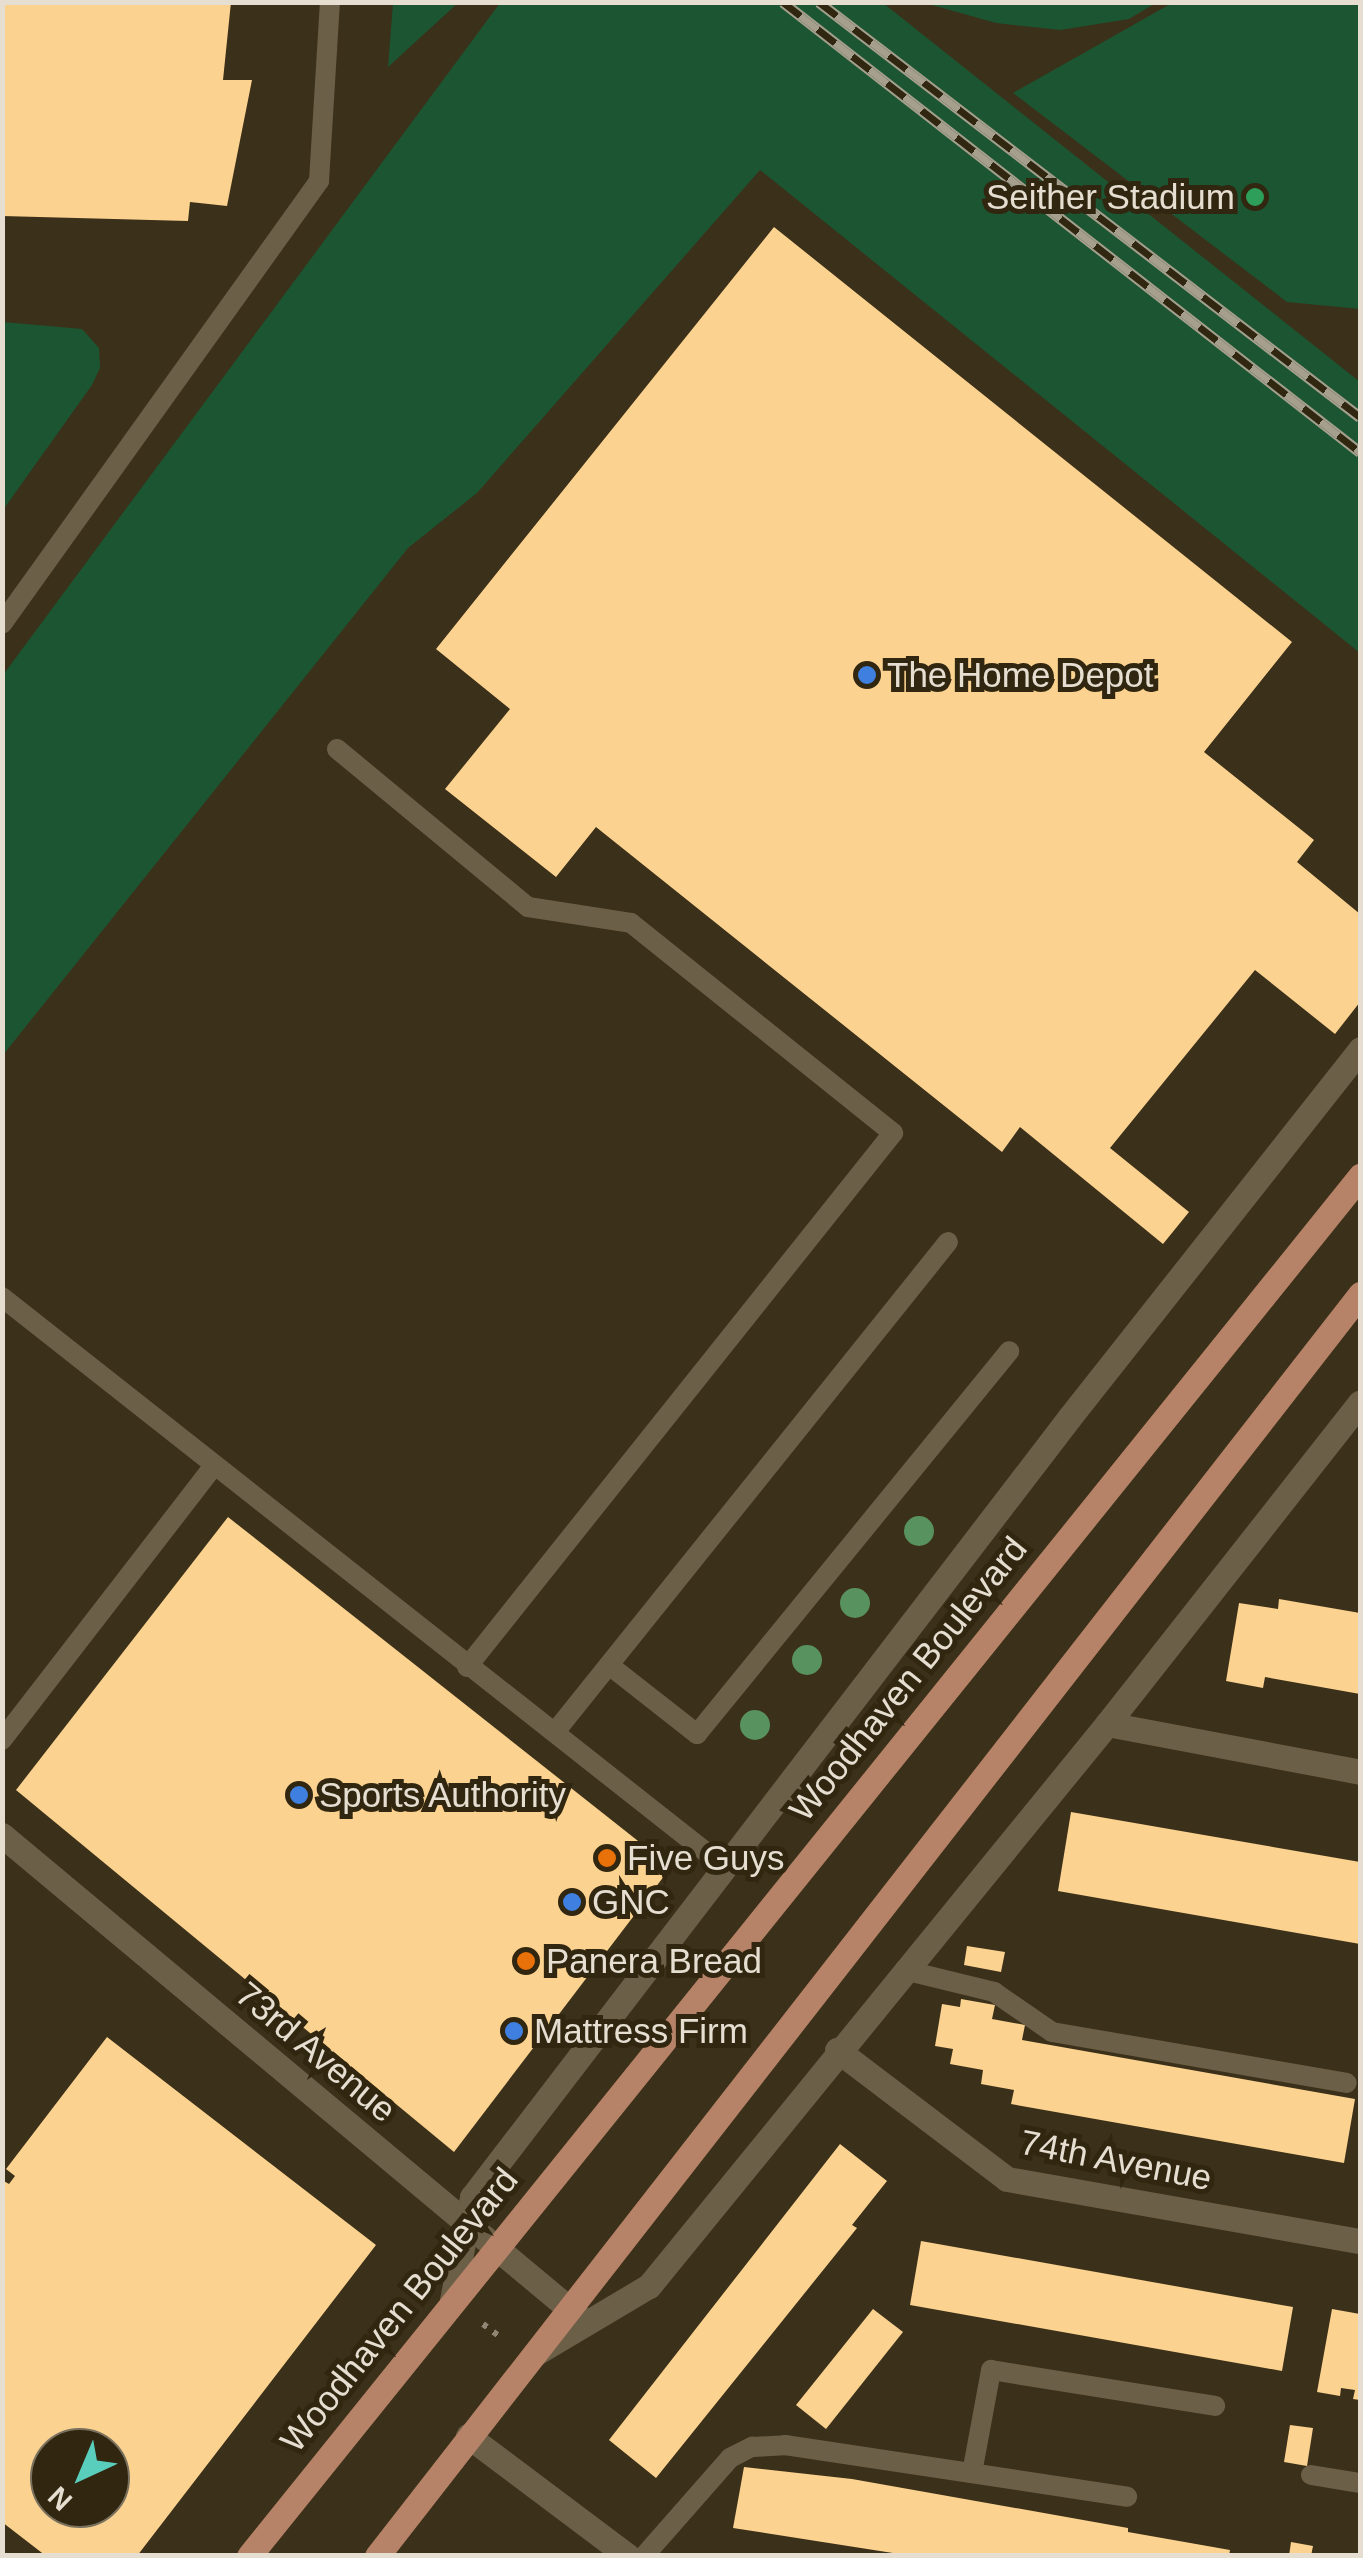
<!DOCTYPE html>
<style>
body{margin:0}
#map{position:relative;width:1363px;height:2558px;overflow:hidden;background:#3b3019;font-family:Arial,sans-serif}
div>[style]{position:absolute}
.green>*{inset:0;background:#1c5532}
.building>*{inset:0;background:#fbd290}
.path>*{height:6px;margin-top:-3px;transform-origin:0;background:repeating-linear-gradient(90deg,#8e8573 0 5px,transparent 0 13px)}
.service>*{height:20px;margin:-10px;padding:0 10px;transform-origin:10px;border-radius:10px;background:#6c5f47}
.minor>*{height:25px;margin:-12.5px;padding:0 12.5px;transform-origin:12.5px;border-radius:12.5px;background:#6c5f47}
.primary>*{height:25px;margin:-12.5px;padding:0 12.5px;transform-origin:12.5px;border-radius:12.5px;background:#b78368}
.rail>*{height:11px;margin-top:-5.5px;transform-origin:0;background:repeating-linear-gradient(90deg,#31260f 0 22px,#a79f8e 0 44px);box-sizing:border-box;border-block:2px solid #a79f8e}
.trees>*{width:30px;height:30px;margin:-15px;border-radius:50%;background:#58925f}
.dots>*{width:28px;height:28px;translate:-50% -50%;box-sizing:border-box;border:5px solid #31260f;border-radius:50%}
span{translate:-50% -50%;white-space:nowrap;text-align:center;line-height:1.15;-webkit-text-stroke:10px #31260f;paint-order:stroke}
.poi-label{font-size:35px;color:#e5ded1}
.right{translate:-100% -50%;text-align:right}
.left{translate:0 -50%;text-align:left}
.street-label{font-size:35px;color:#e5ded1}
.frame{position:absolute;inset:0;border:5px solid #e5ded1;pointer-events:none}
.north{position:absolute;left:30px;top:2428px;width:100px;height:100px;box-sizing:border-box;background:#31260f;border:2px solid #79705d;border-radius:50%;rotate:224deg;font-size:28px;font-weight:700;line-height:40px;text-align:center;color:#e5ded1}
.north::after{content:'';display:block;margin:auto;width:35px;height:45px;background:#5acebd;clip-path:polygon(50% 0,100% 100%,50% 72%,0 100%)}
</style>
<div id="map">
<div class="green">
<i style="clip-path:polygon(393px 3px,393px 2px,458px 3px,388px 67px)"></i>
<i style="clip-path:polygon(500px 3px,883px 3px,1360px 382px,1360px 653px,760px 170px,477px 493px,408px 548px,3px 1055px,3px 675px)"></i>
<i style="clip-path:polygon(925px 3px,1156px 3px,1129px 19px,1060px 30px,996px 23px)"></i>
<i style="clip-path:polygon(1172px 3px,1360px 3px,1360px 309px,1287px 302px,1013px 93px)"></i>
<i style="clip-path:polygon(3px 322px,82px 329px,99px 348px,100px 368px,92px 385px,3px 510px)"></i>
</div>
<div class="building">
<i style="clip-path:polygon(2px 2px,231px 2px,223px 80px,252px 80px,227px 206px,190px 202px,188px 221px,2px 216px)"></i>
<i style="clip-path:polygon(774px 227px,1292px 642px,1204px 752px,1314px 840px,1297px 862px,1360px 914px,1360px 1002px,1335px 1034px,1255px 970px,1110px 1148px,1189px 1212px,1163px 1244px,1020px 1127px,1002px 1152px,596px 827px,556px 877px,445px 789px,510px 709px,436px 649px)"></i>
<i style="clip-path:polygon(228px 1517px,671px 1867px,454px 2152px,16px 1790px)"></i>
<i style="clip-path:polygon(1279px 1599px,1360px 1613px,1360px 1694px,1265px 1677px,1263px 1688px,1226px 1681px,1239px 1603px,1278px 1609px)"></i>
<i style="clip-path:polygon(1071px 1812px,1360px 1862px,1360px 1944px,1058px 1891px)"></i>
<i style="clip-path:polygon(967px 1946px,1005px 1952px,1001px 1972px,964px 1965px)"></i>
<i style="clip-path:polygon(961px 1999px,995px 2005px,992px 2019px,1025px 2025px,1022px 2040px,1355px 2099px,1344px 2163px,1011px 2104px,1014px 2090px,981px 2084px,983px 2070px,950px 2064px,953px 2049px,935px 2046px,942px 2004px,960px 2007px)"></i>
<i style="clip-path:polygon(evenodd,107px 2037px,376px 2245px,137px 2556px,46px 2556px,2px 2522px,2px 2180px,9px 2184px,15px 2176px,6px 2169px,107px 2037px,50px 2448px,110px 2448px,110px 2508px,50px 2508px,50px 2448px)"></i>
<i style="clip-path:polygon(840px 2144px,887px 2181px,852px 2225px,857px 2228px,656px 2478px,609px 2440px)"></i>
<i style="clip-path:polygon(921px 2241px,1293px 2307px,1282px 2371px,910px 2305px)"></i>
<i style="clip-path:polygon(873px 2309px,903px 2332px,826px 2429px,796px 2405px)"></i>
<i style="clip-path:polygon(1332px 2309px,1360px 2314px,1360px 2400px,1353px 2399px,1355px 2390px,1341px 2388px,1340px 2396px,1317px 2392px)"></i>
<i style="clip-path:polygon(1290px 2425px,1313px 2428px,1307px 2466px,1284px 2462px)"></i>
<i style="clip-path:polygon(744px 2467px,852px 2479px,1128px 2528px,1128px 2532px,1230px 2550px,1229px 2556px,912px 2556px,733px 2528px)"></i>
<i style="clip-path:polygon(1291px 2542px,1313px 2546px,1311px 2556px,1289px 2556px)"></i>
</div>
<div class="path">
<i style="left:483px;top:2324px;width:25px;rotate:37deg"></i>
</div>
<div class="service">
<i style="left:2px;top:624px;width:545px;rotate:-54.41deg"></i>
<i style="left:319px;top:181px;width:179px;rotate:-86.5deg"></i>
<i style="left:337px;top:749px;width:248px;rotate:39.6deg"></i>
<i style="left:528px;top:907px;width:104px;rotate:8.8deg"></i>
<i style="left:631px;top:923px;width:336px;rotate:38.7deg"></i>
<i style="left:893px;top:1133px;width:683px;rotate:128.58deg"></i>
<i style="left:2px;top:1297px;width:922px;rotate:38.26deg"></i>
<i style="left:609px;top:1665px;width:112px;rotate:38.1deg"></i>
<i style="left:697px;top:1734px;width:494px;rotate:-50.8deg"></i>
<i style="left:555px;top:1732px;width:628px;rotate:-51.27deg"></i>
<i style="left:2px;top:1740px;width:346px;rotate:-52.3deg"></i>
<i style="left:904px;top:1970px;width:93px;rotate:13.7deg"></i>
<i style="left:994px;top:1992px;width:70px;rotate:34.6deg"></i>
<i style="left:1052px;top:2032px;width:299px;rotate:9.8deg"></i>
<i style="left:972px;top:2473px;width:105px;rotate:-79.5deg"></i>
<i style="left:991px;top:2370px;width:227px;rotate:9.1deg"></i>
<i style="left:1311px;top:2475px;width:50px;rotate:9.3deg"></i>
<i style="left:644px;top:2556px;width:130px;rotate:-48.7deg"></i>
<i style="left:730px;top:2458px;width:25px;rotate:-27deg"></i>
<i style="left:752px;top:2447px;width:33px;rotate:-3deg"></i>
<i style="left:785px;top:2445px;width:346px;rotate:8.6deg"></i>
</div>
<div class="minor">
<i style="left:1107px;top:1724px;width:258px;rotate:10.7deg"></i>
<i style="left:2px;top:1835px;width:760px;rotate:39.87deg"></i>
<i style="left:837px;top:2050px;width:213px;rotate:37.2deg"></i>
<i style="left:1007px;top:2179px;width:358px;rotate:10deg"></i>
<i style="left:452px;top:2300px;width:105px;rotate:-79deg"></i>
<i style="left:472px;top:2197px;width:981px;rotate:-52.53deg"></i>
<i style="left:1069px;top:1418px;width:470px;rotate:-51.7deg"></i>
<i style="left:536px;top:2353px;width:131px;rotate:-30.7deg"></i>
<i style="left:649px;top:2286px;width:725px;rotate:-50.82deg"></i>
<i style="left:1107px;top:1724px;width:409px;rotate:-51.8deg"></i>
<i style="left:468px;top:2436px;width:200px;rotate:36.9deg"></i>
</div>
<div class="primary">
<i style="left:249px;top:2556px;width:1772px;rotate:-51.16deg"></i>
<i style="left:377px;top:2556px;width:1600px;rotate:-52.08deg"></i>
</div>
<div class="rail">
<i style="left:783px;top:2px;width:732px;rotate:37.95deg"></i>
<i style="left:819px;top:2px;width:682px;rotate:37.49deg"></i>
</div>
<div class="trees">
<i style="left:919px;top:1531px"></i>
<i style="left:855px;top:1603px"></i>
<i style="left:807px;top:1660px"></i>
<i style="left:755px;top:1725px"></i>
</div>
<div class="dots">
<i style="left:1255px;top:197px;background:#2e9e5b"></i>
<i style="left:867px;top:675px;background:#3f7fe0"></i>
<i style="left:299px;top:1795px;background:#3f7fe0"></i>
<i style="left:607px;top:1858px;background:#e8710a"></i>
<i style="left:572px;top:1902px;background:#3f7fe0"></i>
<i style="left:526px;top:1961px;background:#e8710a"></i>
<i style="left:514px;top:2031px;background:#3f7fe0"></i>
</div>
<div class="poi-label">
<span class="right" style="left:1235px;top:197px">Seither Stadium</span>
<span class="left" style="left:887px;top:675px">The Home Depot</span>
<span class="left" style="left:319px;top:1795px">Sports Authority</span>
<span class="left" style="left:627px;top:1858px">Five Guys</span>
<span class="left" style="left:592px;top:1902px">GNC</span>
<span class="left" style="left:546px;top:1961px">Panera Bread</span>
<span class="left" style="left:534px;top:2031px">Mattress Firm</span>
</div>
<div class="street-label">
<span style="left:908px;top:1679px;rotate:-51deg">Woodhaven Boulevard</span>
<span style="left:316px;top:2052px;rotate:40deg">73rd Avenue</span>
<span style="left:1116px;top:2160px;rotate:11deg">74th Avenue</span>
<span style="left:399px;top:2310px;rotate:-51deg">Woodhaven Boulevard</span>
</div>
<div class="frame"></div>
<div class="north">N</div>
</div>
